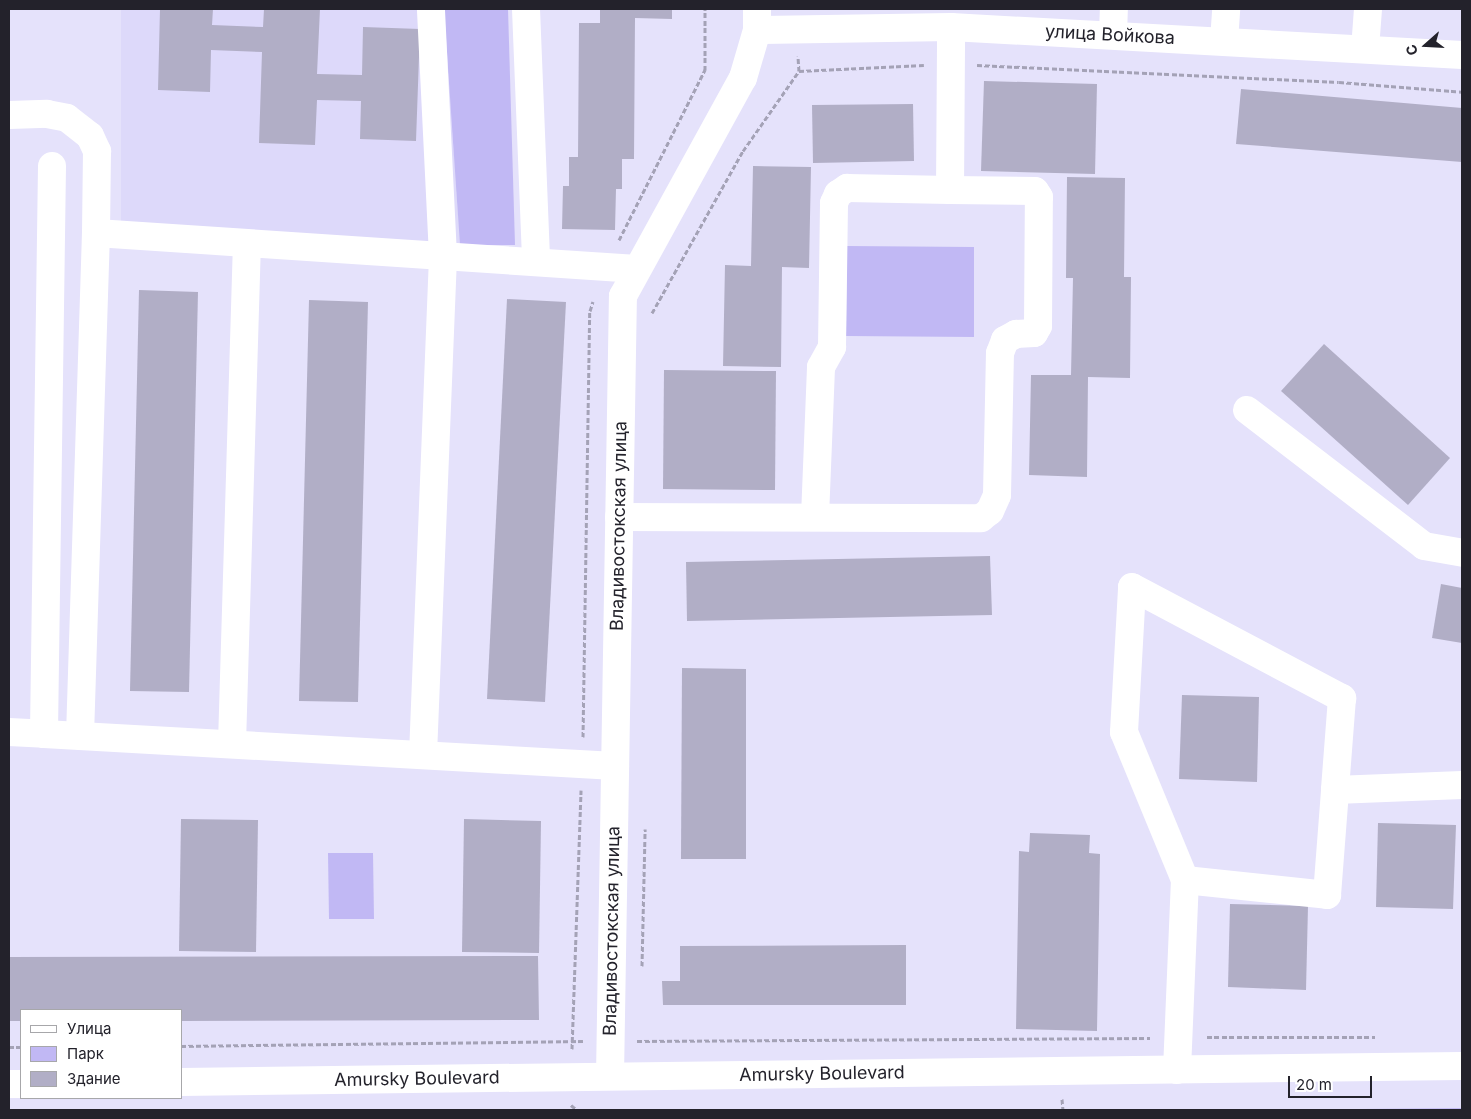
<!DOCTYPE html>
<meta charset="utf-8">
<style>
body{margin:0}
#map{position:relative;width:1471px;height:1119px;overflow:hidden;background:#e5e2fb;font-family:Inter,sans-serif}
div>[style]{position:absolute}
.built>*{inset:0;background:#ddd9fa}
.green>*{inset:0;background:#c1b8f4}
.building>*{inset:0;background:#b1aec6}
.path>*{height:3px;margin-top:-1.5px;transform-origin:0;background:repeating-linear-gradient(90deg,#a4a2b6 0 5px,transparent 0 7.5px)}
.minor>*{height:28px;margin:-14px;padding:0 14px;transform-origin:14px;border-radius:14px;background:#fff}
span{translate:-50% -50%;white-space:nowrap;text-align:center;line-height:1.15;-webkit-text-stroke:4px #fff;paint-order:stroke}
.street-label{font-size:18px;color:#23222b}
.frame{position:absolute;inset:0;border:10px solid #23222b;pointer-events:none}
.legend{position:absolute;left:20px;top:1009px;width:162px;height:90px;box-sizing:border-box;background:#fff;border:1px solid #a7a7aa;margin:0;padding:6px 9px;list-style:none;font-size:15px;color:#23222b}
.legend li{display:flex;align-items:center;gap:10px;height:25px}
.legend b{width:25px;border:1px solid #a7a7aa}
.north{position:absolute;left:1401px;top:20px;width:50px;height:50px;-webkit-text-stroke:4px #fff;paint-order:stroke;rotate:251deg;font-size:14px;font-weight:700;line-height:20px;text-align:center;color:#23222b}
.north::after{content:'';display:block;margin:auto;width:18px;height:22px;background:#23222b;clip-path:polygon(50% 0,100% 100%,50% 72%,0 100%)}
.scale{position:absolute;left:1288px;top:1076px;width:84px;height:22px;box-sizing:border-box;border:2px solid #23222b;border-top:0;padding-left:6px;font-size:15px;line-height:18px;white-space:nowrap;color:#23222b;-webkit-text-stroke:4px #fff;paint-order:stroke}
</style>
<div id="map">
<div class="built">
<i style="clip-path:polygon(121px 9px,444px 9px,460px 245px,121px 229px)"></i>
</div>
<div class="green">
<i style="clip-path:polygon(444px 9px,508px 9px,515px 245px,460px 245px)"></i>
<i style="clip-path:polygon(847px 246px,974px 247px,974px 337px,846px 336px)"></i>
<i style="clip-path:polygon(373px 853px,374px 919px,329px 919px,328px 853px)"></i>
<i style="clip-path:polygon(1462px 1108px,1462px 1110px,1226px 1110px,1357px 1109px)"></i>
</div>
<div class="building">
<i style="clip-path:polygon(160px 9px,213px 9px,212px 25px,263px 27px,264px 9px,320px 9px,317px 74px,362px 75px,363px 27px,420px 29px,416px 141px,360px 139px,361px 101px,317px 100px,315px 145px,259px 143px,262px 52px,211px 50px,210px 92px,158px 90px)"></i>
<i style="clip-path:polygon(600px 9px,672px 9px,672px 19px,635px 18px,634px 159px,622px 159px,622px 189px,616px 189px,615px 230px,562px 229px,563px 186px,569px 186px,569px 157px,578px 157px,579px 23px,600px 23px)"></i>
<i style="clip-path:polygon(984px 81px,1097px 84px,1095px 174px,981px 171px)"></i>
<i style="clip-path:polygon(1241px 89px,1462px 108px,1462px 162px,1236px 144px)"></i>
<i style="clip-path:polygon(913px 104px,914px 161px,813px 163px,812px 105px)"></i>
<i style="clip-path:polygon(753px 166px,811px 167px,809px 268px,782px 267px,781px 367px,723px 366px,725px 265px,751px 266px)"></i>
<i style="clip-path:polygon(1067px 177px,1125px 178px,1124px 277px,1131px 277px,1130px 378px,1088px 377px,1087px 477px,1029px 475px,1031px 375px,1071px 375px,1073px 278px,1066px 278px)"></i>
<i style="clip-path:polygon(139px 290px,198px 292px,189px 692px,130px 691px)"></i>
<i style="clip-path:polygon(507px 299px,566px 302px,545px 702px,487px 699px)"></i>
<i style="clip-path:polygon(309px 300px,368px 302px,358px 702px,299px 701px)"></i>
<i style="clip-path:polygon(1324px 344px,1450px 458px,1408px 505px,1281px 391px)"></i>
<i style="clip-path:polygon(664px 370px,776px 371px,775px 490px,663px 489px)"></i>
<i style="clip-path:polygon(990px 556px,992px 615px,687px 621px,686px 562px)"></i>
<i style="clip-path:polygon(1441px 584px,1462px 588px,1462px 643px,1432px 638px)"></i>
<i style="clip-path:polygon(682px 668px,746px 669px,746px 859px,681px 859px)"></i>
<i style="clip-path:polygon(1182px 695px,1259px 697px,1257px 782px,1179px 779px)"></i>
<i style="clip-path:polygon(181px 819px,258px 820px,256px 952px,179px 951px)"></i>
<i style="clip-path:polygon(464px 819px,541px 821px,539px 953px,462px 952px)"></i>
<i style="clip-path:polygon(1378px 823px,1456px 825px,1453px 909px,1376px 907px)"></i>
<i style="clip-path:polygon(1030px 833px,1090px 835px,1089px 853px,1100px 854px,1097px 1031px,1016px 1029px,1019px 851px,1029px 852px)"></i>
<i style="clip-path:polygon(1230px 904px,1308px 906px,1306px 990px,1228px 987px)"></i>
<i style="clip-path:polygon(906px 945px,906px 1005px,663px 1005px,662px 981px,680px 981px,680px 946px)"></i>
<i style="clip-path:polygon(538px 956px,539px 1020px,181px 1021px,181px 1010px,21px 1010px,21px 1021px,9px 1021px,9px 957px)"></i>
</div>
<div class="path">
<i style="left:977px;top:65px;width:362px;rotate:2.7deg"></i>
<i style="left:1339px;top:82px;width:123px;rotate:4.6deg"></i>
<i style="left:799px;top:71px;width:125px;rotate:-2.7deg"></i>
<i style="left:619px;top:240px;width:191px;rotate:-63.2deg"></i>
<i style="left:705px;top:70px;width:61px;rotate:-90deg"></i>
<i style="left:652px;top:313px;width:186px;rotate:-60.7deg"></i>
<i style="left:743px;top:151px;width:98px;rotate:-55deg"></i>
<i style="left:799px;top:71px;width:15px;rotate:-94deg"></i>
<i style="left:583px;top:737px;width:426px;rotate:-89.1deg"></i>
<i style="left:590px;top:311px;width:10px;rotate:-73deg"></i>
<i style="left:642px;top:966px;width:137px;rotate:-88.7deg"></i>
<i style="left:1207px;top:1037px;width:168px"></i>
<i style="left:637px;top:1041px;width:513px;rotate:-0.34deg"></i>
<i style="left:181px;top:1046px;width:402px;rotate:-0.7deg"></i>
<i style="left:9px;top:1047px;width:12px"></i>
<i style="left:572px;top:1049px;width:259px;rotate:-88deg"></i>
<i style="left:1062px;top:1099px;width:11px;rotate:85deg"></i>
<i style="left:571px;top:1105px;width:8px;rotate:40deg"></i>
</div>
<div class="minor">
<i style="left:526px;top:9px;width:253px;rotate:87.7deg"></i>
<i style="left:757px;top:30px;width:194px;rotate:-0.9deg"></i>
<i style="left:951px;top:27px;width:512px;rotate:3.14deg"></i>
<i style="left:1113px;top:34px;width:25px;rotate:-88deg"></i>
<i style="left:1224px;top:41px;width:32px;rotate:-86deg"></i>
<i style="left:1365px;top:49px;width:40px;rotate:-85.7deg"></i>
<i style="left:9px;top:115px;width:38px;rotate:-2deg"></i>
<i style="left:47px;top:114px;width:20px;rotate:11deg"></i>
<i style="left:67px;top:118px;width:29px;rotate:38deg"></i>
<i style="left:90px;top:136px;width:17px;rotate:65deg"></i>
<i style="left:97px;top:151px;width:82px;rotate:90.7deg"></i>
<i style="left:52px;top:166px;width:568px;rotate:90.81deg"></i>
<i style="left:44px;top:734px;width:572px;rotate:3.21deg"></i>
<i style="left:1247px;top:410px;width:223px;rotate:37.5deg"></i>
<i style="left:1424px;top:546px;width:39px;rotate:10deg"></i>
<i style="left:619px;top:517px;width:362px;rotate:0.2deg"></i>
<i style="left:981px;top:518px;width:11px;rotate:-38deg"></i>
<i style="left:990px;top:511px;width:17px;rotate:-66deg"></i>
<i style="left:997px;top:495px;width:142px;rotate:-88.8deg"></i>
<i style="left:1000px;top:353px;width:14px;rotate:-69deg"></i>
<i style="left:1005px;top:340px;width:13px;rotate:-29deg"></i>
<i style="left:1016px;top:334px;width:18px;rotate:-3deg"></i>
<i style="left:1034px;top:333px;width:8px;rotate:-60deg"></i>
<i style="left:1038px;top:326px;width:129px;rotate:-89.6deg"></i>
<i style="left:1039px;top:197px;width:7px;rotate:-124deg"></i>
<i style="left:1035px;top:191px;width:85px;rotate:-179.3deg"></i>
<i style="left:950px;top:190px;width:163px;rotate:-89.6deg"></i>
<i style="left:815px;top:517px;width:150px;rotate:-87.7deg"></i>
<i style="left:821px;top:367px;width:23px;rotate:-61deg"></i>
<i style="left:832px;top:347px;width:144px;rotate:-89.2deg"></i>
<i style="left:834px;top:203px;width:10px;rotate:-66deg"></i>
<i style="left:838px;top:194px;width:11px;rotate:-34deg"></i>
<i style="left:847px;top:188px;width:103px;rotate:1.1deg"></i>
<i style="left:9px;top:732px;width:35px;rotate:3deg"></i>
<i style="left:80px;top:736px;width:503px;rotate:-88.18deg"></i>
<i style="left:96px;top:233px;width:542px;rotate:3.81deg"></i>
<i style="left:232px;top:744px;width:501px;rotate:-88.29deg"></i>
<i style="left:423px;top:755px;width:499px;rotate:-87.7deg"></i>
<i style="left:443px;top:256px;width:247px;rotate:-92.8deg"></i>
<i style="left:1185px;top:880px;width:143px;rotate:6deg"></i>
<i style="left:1327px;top:895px;width:105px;rotate:-85.6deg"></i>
<i style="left:1177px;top:1070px;width:190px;rotate:-87.6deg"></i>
<i style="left:1185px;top:880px;width:160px;rotate:-112.4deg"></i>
<i style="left:1124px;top:732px;width:145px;rotate:-86.8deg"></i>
<i style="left:1132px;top:587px;width:238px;rotate:27.9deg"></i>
<i style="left:1342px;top:698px;width:92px;rotate:94.4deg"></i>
<i style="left:1335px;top:790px;width:127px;rotate:-2.3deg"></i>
<i style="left:610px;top:1076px;width:780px;rotate:-89.05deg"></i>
<i style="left:623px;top:296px;width:249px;rotate:-61.2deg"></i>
<i style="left:743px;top:78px;width:50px;rotate:-73.7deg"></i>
<i style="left:757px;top:30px;width:21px;rotate:-90deg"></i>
<i style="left:181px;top:1082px;width:1281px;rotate:-0.72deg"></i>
<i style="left:9px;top:1084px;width:12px"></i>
</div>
<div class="street-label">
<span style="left:1110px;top:35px;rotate:3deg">улица Войкова</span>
<span style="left:619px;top:526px;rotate:-89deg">Владивостокская улица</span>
<span style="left:612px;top:931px;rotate:-89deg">Владивостокская улица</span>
<span style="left:822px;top:1074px;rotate:-1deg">Amursky Boulevard</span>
<span style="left:417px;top:1079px;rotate:-1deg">Amursky Boulevard</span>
</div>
<div class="frame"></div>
<ul class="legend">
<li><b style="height:6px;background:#fff"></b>Улица</li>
<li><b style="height:14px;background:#c1b8f4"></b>Парк</li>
<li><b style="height:14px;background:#b1aec6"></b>Здание</li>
</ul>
<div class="north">С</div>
<div class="scale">20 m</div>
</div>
